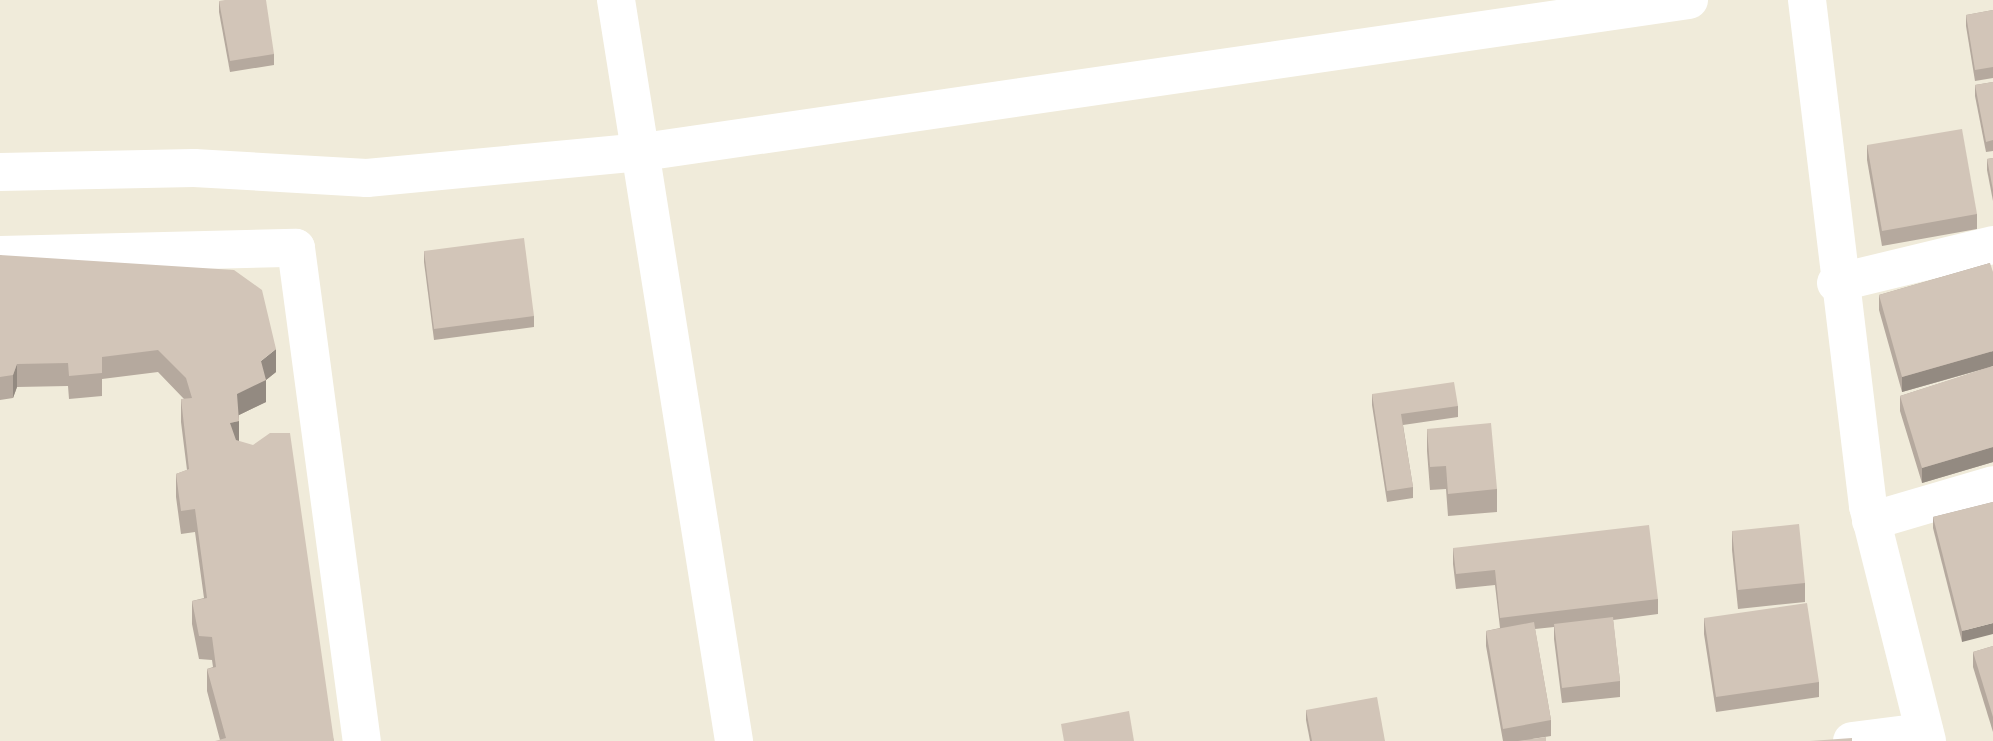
<!DOCTYPE html>
<style>
body{margin:0}
#map{position:relative;width:1993px;height:741px;overflow:hidden;background:#f0ebda;font-family:Rubik,sans-serif}
div>[style]{position:absolute}
.minor>*{height:38px;margin:-19px;padding:0 19px;transform-origin:19px;border-radius:19px;background:#fff}
.wall>*{inset:0;background:#b5a99e}
.shaded-wall>*{inset:0;background:#938a81}
.building>*{inset:0;background:#d2c5b8}
span{translate:-50% -50%;white-space:nowrap;text-align:center;line-height:1.15;-webkit-text-stroke:8px #fdf8e7;paint-order:stroke}
</style>
<div id="map">
<div class="minor">
<i style="left:616px;top:0;width:750px;rotate:80.95deg"></i>
<i style="left:1807px;top:0;width:510px;rotate:83.13deg"></i>
<i style="left:1868px;top:506px;width:242px;rotate:75.9deg"></i>
<i style="left:0;top:172px;width:194px;rotate:-1.2deg"></i>
<i style="left:194px;top:168px;width:173px;rotate:3.3deg"></i>
<i style="left:367px;top:178px;width:277px;rotate:-5.4deg"></i>
<i style="left:643px;top:152px;width:1057px;rotate:-8.27deg"></i>
<i style="left:0;top:255px;width:296px;rotate:-1.4deg"></i>
<i style="left:296px;top:248px;width:497px;rotate:82.4deg"></i>
<i style="left:1836px;top:283px;width:162px;rotate:-13.6deg"></i>
<i style="left:1871px;top:521px;width:127px;rotate:-16.4deg"></i>
<i style="left:1852px;top:741px;width:73px;rotate:-7.1deg"></i>
</div>
<div class="wall">
<i style="clip-path:polygon(219px 1px,274px 54px,274px 65px,230px 72px,219px 12px)"></i>
<i style="clip-path:polygon(1993px 10px,1993px 78px,1975px 81px,1966px 26px,1966px 15px)"></i>
<i style="clip-path:polygon(1993px 82px,1993px 151px,1986px 152px,1975px 96px,1975px 85px)"></i>
<i style="clip-path:polygon(1867px 145px,1977px 214px,1977px 229px,1882px 246px,1867px 160px)"></i>
<i style="clip-path:polygon(1993px 158px,1993px 201px,1987px 170px,1987px 159px)"></i>
<i style="clip-path:polygon(424px 251px,534px 316px,534px 327px,434px 340px,424px 262px)"></i>
<i style="clip-path:polygon(0 255px,276px 372px,266px 380px,266px 402px,239px 415px,239px 441px,334px 741px,220px 740px,207px 691px,207px 669px,213px 667px,212px 660px,199px 659px,192px 624px,192px 601px,204px 598px,195px 532px,181px 534px,176px 497px,176px 474px,187px 470px,181px 422px,181px 399px,184px 399px,158px 372px,102px 379px,102px 396px,69px 399px,68px 386px,17px 387px,13px 398px,0 400px)"></i>
<i style="clip-path:polygon(1990px 263px,1993px 462px,1922px 483px,1900px 411px,1900px 396px,1991px 367px,1902px 392px,1879px 310px,1879px 295px)"></i>
<i style="clip-path:polygon(1372px 394px,1458px 406px,1458px 417px,1403px 425px,1413px 487px,1413px 498px,1387px 502px,1372px 405px)"></i>
<i style="clip-path:polygon(1427px 429px,1497px 489px,1497px 512px,1448px 516px,1446px 489px,1430px 490px,1427px 451px)"></i>
<i style="clip-path:polygon(1993px 502px,1962px 642px,1933px 528px,1933px 517px)"></i>
<i style="clip-path:polygon(1732px 531px,1805px 583px,1805px 602px,1738px 609px,1732px 550px)"></i>
<i style="clip-path:polygon(1453px 548px,1658px 599px,1658px 614px,1613px 620px,1620px 681px,1620px 697px,1562px 703px,1554px 639px,1554px 627px,1535px 629px,1551px 720px,1551px 736px,1532px 739px,1546px 741px,1503px 741px,1486px 646px,1486px 631px,1500px 628px,1495px 585px,1456px 589px,1453px 564px)"></i>
<i style="clip-path:polygon(1704px 618px,1819px 682px,1819px 697px,1716px 712px,1704px 634px)"></i>
<i style="clip-path:polygon(1993px 646px,1993px 732px,1973px 667px,1973px 652px)"></i>
<i style="clip-path:polygon(1306px 710px,1385px 741px,1310px 741px,1306px 720px)"></i>
</div>
<div class="shaded-wall">
<i style="clip-path:polygon(276px 349px,276px 372px,266px 380px,266px 402px,237px 416px,237px 394px,261px 361px)"></i>
<i style="clip-path:polygon(1993px 351px,1993px 366px,1902px 392px,1902px 377px)"></i>
<i style="clip-path:polygon(17px 364px,17px 387px,13px 398px,13px 375px)"></i>
<i style="clip-path:polygon(239px 421px,239px 444px,230px 446px,230px 423px)"></i>
<i style="clip-path:polygon(1993px 447px,1993px 462px,1922px 483px,1922px 468px)"></i>
<i style="clip-path:polygon(1993px 623px,1993px 634px,1962px 642px,1962px 631px)"></i>
</div>
<div class="building">
<i style="clip-path:polygon(225px 0,266px 0,274px 54px,230px 61px,219px 1px)"></i>
<i style="clip-path:polygon(1993px 10px,1993px 67px,1975px 70px,1966px 15px)"></i>
<i style="clip-path:polygon(1993px 82px,1993px 140px,1986px 142px,1975px 85px)"></i>
<i style="clip-path:polygon(1962px 129px,1977px 214px,1882px 231px,1867px 145px)"></i>
<i style="clip-path:polygon(1993px 158px,1993px 190px,1987px 159px)"></i>
<i style="clip-path:polygon(524px 238px,534px 316px,434px 329px,424px 251px)"></i>
<i style="clip-path:polygon(0 255px,234px 270px,262px 290px,276px 349px,261px 361px,266px 380px,237px 394px,239px 421px,230px 423px,236px 440px,253px 445px,270px 433px,290px 433px,334px 741px,215px 741px,226px 738px,207px 669px,216px 667px,212px 637px,199px 636px,192px 601px,207px 598px,195px 509px,181px 511px,176px 474px,189px 469px,181px 399px,192px 398px,186px 378px,158px 350px,102px 357px,102px 373px,69px 376px,68px 363px,17px 364px,13px 375px,0 377px)"></i>
<i style="clip-path:polygon(1990px 263px,1993px 272px,1993px 351px,1902px 377px,1879px 295px)"></i>
<i style="clip-path:polygon(1993px 366px,1993px 447px,1922px 468px,1900px 396px)"></i>
<i style="clip-path:polygon(1454px 382px,1458px 406px,1401px 414px,1413px 487px,1387px 491px,1372px 394px)"></i>
<i style="clip-path:polygon(1491px 423px,1497px 489px,1448px 494px,1446px 466px,1430px 467px,1427px 429px)"></i>
<i style="clip-path:polygon(1993px 502px,1993px 623px,1962px 631px,1933px 517px)"></i>
<i style="clip-path:polygon(1799px 524px,1805px 583px,1738px 590px,1732px 531px)"></i>
<i style="clip-path:polygon(1649px 525px,1658px 599px,1500px 618px,1495px 570px,1456px 574px,1453px 548px)"></i>
<i style="clip-path:polygon(1807px 603px,1819px 682px,1716px 697px,1704px 618px)"></i>
<i style="clip-path:polygon(1613px 617px,1620px 681px,1562px 688px,1554px 624px)"></i>
<i style="clip-path:polygon(1534px 622px,1551px 720px,1503px 729px,1486px 631px)"></i>
<i style="clip-path:polygon(1993px 646px,1993px 717px,1973px 652px)"></i>
<i style="clip-path:polygon(1377px 697px,1385px 741px,1312px 741px,1306px 710px)"></i>
<i style="clip-path:polygon(1129px 711px,1134px 741px,1064px 741px,1061px 724px)"></i>
<i style="clip-path:polygon(1546px 737px,1546px 741px,1518px 741px)"></i>
<i style="clip-path:polygon(1852px 738px,1852px 741px,1810px 741px)"></i>
</div>
</div>
